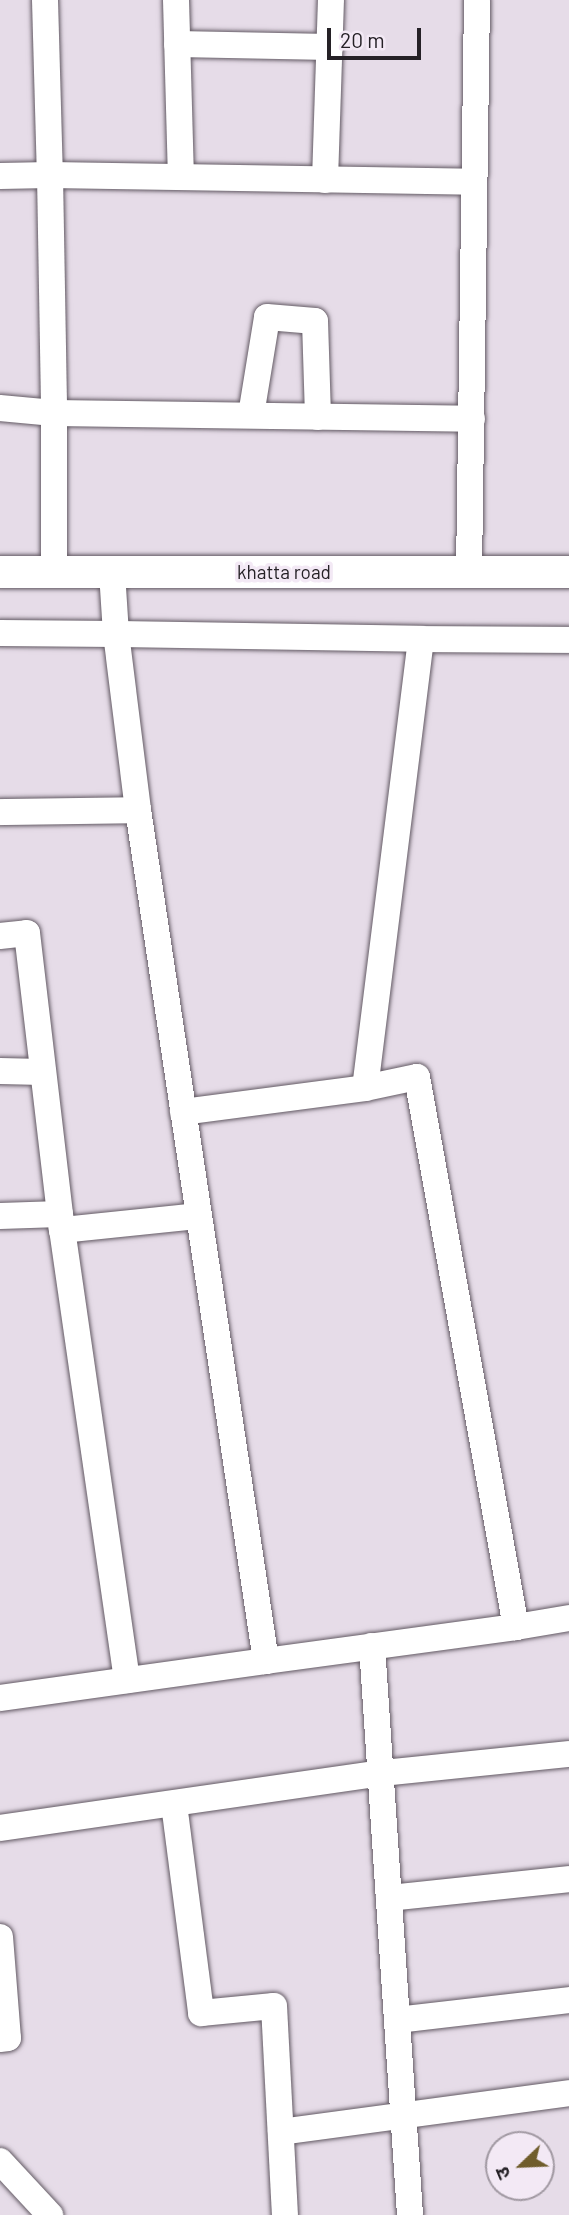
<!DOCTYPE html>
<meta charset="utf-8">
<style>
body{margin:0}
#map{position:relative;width:569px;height:2215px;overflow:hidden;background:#e6dce8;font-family:Barlow,"Noto Sans Devanagari",sans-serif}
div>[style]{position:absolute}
.roads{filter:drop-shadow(0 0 2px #635a64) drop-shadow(0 0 2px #635a64)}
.minor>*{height:26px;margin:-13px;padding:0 13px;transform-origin:13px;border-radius:13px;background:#fff}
.tertiary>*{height:32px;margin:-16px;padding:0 16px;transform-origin:16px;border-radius:16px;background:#fff}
span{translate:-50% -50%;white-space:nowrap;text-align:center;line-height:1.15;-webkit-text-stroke:7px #f3e9f5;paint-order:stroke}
.street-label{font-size:19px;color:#252126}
.north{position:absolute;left:485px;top:2131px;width:70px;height:70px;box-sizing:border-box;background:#f3e9f5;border:2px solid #a199a2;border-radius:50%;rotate:247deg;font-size:19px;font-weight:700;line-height:28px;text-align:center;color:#252126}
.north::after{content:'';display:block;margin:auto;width:24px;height:32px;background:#705d2c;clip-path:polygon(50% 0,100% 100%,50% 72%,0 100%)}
.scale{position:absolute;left:327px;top:28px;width:94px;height:32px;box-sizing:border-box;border:4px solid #252126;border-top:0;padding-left:9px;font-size:21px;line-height:24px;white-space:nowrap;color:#252126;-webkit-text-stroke:5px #f3e9f5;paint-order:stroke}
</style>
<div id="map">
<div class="roads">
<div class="minor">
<i style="left:45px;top:0;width:175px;rotate:88.4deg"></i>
<i style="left:50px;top:175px;width:424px;rotate:0.9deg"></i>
<i style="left:176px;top:0;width:177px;rotate:88.4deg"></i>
<i style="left:177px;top:44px;width:153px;rotate:1.1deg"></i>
<i style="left:0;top:176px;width:50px;rotate:-1.1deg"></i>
<i style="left:50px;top:175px;width:238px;rotate:89deg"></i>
<i style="left:54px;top:413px;width:418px;rotate:0.8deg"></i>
<i style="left:325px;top:180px;width:180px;rotate:-88.1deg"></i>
<i style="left:0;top:408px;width:54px;rotate:5.3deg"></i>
<i style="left:54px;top:413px;width:159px;rotate:90deg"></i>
<i style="left:251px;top:415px;width:99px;rotate:-80.7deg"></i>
<i style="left:267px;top:317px;width:48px;rotate:4.8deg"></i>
<i style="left:315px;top:321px;width:96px;rotate:88.2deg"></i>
<i style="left:469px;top:572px;width:572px;rotate:-89.2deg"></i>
<i style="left:0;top:633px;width:116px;rotate:0.5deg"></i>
<i style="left:116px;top:634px;width:62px;rotate:-93.7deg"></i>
<i style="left:116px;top:634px;width:305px;rotate:0.9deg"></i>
<i style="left:421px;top:639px;width:452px;rotate:97.1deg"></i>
<i style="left:365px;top:1088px;width:53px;rotate:-11.9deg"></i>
<i style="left:417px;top:1077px;width:559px;rotate:79.8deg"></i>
<i style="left:516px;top:1627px;width:252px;rotate:172.3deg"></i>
<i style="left:266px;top:1661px;width:861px;rotate:-98.55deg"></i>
<i style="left:138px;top:810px;width:177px;rotate:-97.1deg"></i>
<i style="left:421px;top:639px;width:148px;rotate:0.4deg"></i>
<i style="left:0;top:812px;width:138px;rotate:-0.8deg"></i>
<i style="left:0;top:936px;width:27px;rotate:-6deg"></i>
<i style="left:27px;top:933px;width:299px;rotate:83.3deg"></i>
<i style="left:0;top:1071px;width:43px;rotate:1.3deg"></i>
<i style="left:183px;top:1112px;width:184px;rotate:-7.5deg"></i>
<i style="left:0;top:1216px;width:60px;rotate:-1.9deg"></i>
<i style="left:516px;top:1627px;width:54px;rotate:-9.6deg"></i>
<i style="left:372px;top:1646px;width:570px;rotate:86.18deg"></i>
<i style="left:127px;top:1680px;width:455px;rotate:-98.2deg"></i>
<i style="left:62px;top:1230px;width:137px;rotate:-5.9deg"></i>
<i style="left:0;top:1698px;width:269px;rotate:-7.9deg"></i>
<i style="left:174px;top:1804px;width:211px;rotate:82.6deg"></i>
<i style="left:201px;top:2013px;width:73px;rotate:-5.5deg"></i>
<i style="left:274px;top:2006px;width:209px;rotate:87deg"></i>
<i style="left:0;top:1828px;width:386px;rotate:-8.2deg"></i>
<i style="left:382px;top:1773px;width:188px;rotate:-5.8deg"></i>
<i style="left:389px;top:1898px;width:181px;rotate:-6deg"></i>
<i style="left:0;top:1937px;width:101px;rotate:85.5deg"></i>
<i style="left:8px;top:2038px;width:8px;rotate:173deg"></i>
<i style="left:397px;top:2020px;width:173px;rotate:-6.6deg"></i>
<i style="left:281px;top:2132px;width:291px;rotate:-7.7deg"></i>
<i style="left:0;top:2161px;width:74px;rotate:47.2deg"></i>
</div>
<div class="tertiary">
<i style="left:0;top:572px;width:569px"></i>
</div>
</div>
<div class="street-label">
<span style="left:284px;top:572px">khatta road</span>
</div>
<div class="north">उ</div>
<div class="scale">20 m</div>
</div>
